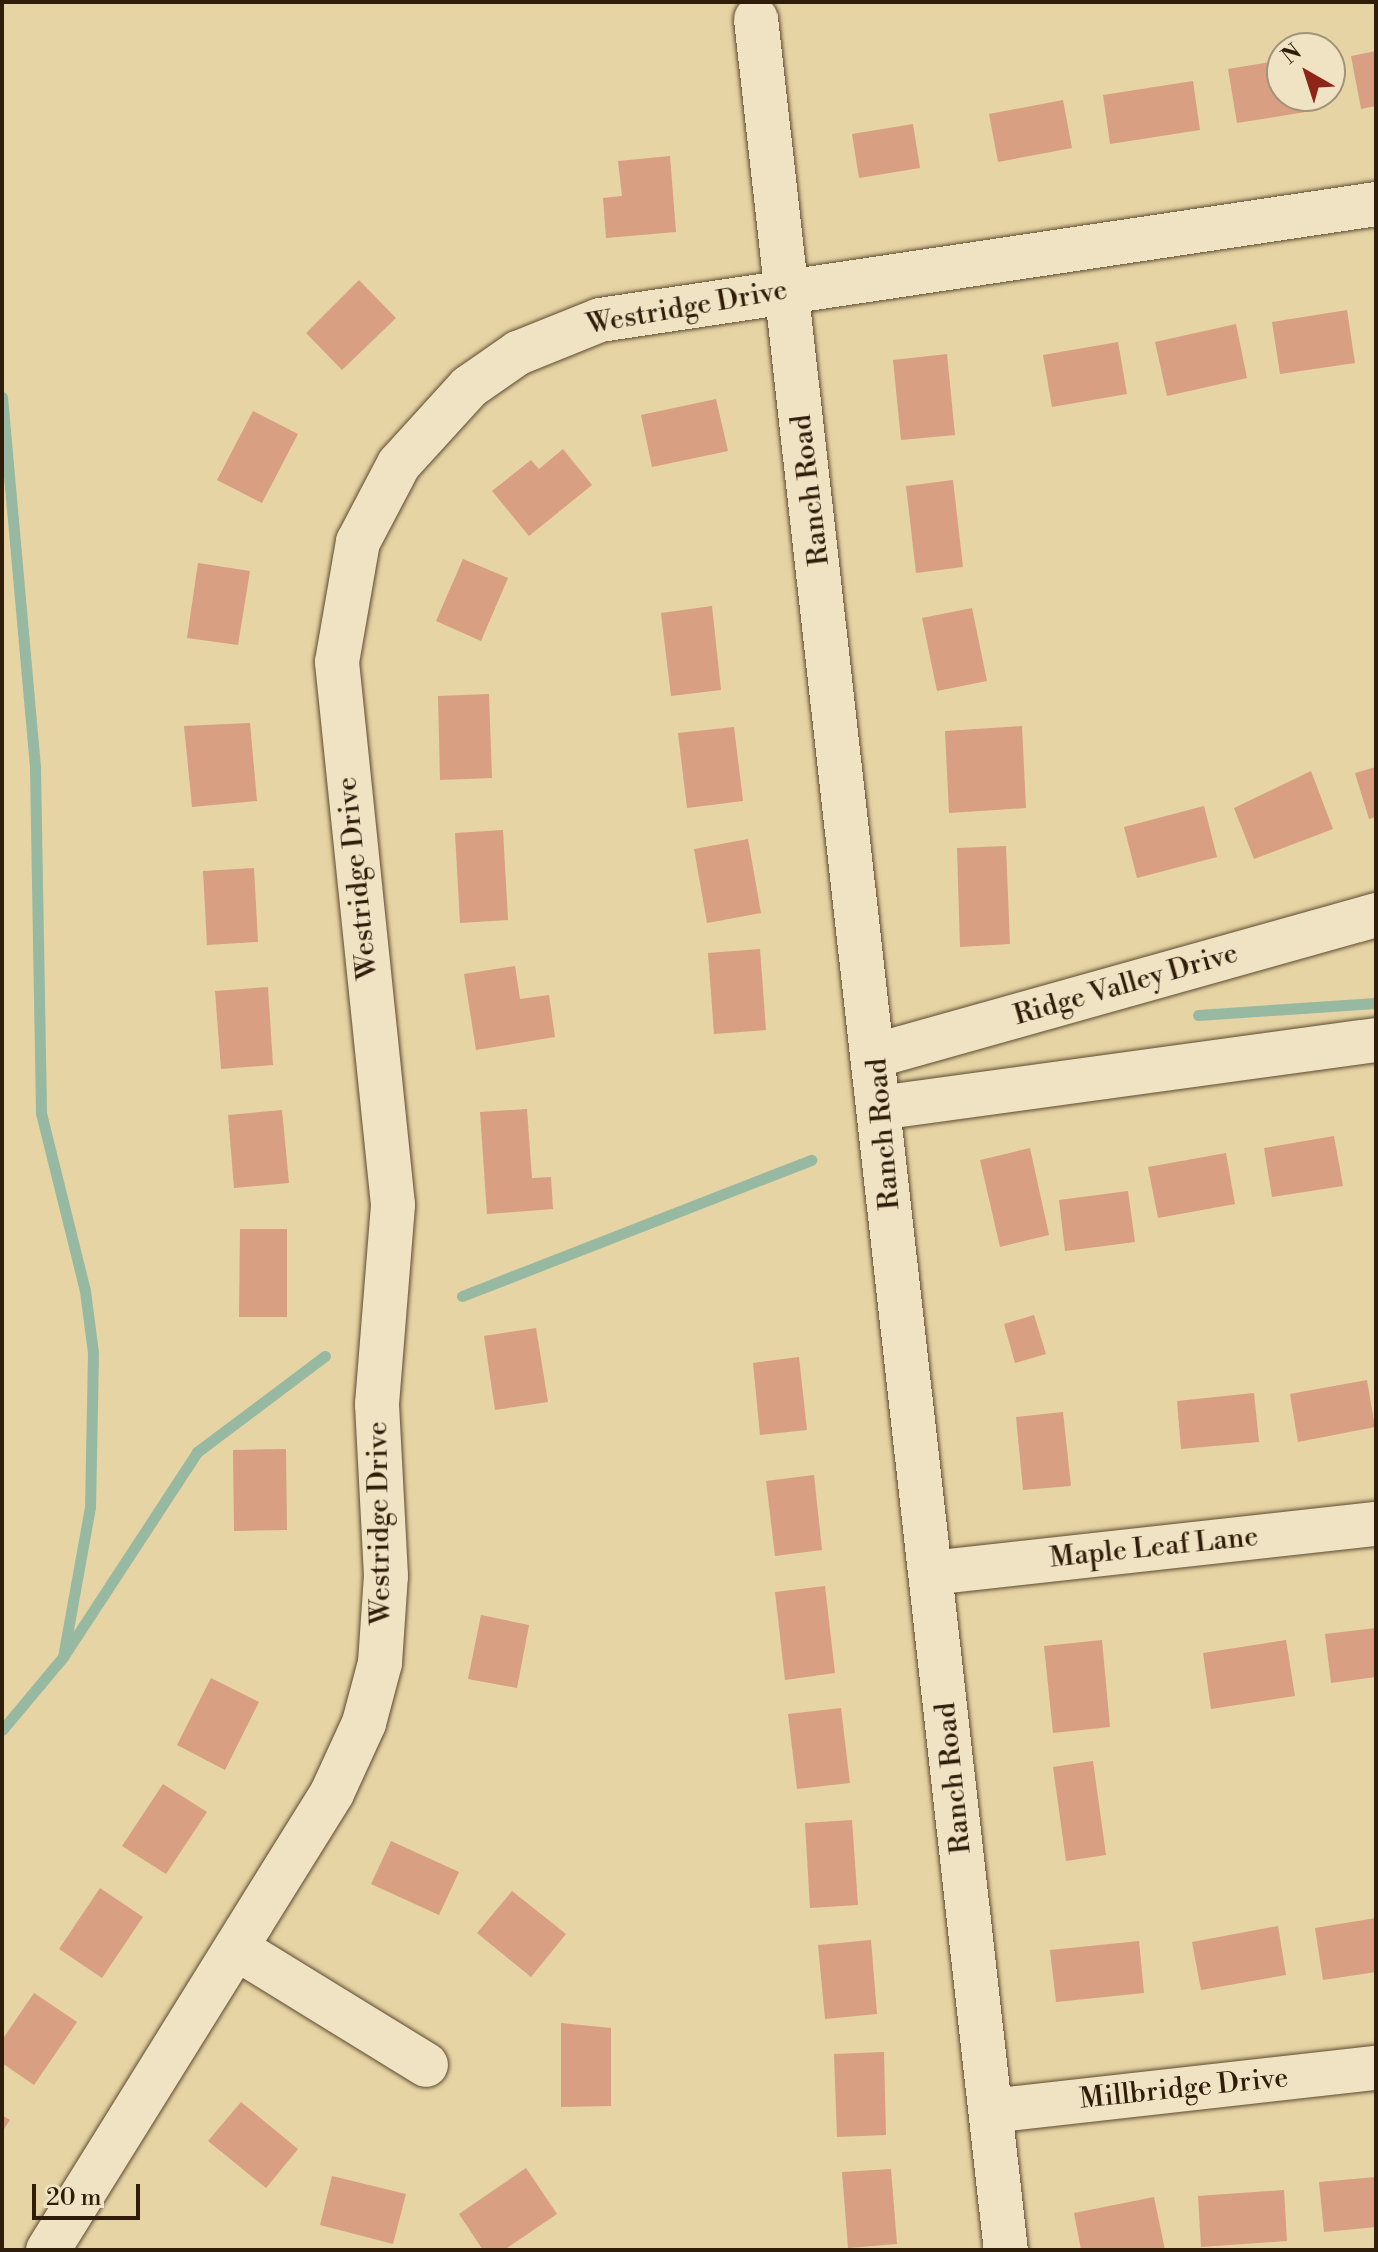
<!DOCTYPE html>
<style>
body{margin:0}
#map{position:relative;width:1378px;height:2252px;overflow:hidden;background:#e6d4a4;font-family:"Libre Bodoni",serif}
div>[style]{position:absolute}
.stream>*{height:11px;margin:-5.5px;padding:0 5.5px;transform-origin:5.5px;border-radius:5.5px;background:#97b9a2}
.building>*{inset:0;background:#d89f82}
.roads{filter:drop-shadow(0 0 2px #5d4a30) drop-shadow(0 0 2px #5d4a30)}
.minor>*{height:44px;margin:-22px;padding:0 22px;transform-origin:22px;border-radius:22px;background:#efe3c4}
span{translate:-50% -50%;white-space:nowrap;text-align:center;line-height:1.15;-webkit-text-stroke:6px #efe3c4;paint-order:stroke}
.street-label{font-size:28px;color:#2f1c09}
.frame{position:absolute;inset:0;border:4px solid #2f1c09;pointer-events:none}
.north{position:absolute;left:1266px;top:32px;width:80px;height:80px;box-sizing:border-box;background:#efe3c4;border:2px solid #a29379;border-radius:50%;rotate:321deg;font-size:22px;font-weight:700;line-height:32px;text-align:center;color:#2f1c09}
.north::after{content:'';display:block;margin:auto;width:28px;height:36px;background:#8f2418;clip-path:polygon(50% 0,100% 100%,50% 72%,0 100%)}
.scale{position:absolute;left:32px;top:2184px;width:108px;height:36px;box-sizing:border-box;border:4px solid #2f1c09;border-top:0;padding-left:10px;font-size:24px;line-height:28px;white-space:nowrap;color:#2f1c09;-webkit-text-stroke:6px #efe3c4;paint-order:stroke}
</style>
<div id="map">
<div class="stream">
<i style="left:2px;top:397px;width:372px;rotate:84.9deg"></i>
<i style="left:35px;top:768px;width:345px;rotate:89deg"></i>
<i style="left:41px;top:1113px;width:183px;rotate:76.1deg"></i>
<i style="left:85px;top:1291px;width:63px;rotate:82.6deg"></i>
<i style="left:93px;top:1353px;width:154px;rotate:91.1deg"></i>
<i style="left:90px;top:1507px;width:152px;rotate:100.2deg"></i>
<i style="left:1198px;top:1015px;width:178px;rotate:-3.9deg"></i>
<i style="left:462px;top:1296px;width:375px;rotate:-21.3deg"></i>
<i style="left:2px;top:1730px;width:95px;rotate:-50.1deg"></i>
<i style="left:63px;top:1657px;width:245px;rotate:-56.8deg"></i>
<i style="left:197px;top:1452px;width:160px;rotate:-36.9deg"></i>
</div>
<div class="building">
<i style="clip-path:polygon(1376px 51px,1376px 106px,1361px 109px,1351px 56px)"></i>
<i style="clip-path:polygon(1282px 60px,1282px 96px,1316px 96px,1318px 110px,1237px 123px,1228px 69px)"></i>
<i style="clip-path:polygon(1193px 81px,1200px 130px,1110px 144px,1103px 95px)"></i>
<i style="clip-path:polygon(1063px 100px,1072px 148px,998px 162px,989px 114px)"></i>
<i style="clip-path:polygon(913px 124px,920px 168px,859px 178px,852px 134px)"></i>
<i style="clip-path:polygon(670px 156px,676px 232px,606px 238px,603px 198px,622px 196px,618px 161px)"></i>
<i style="clip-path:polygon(359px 280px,396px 318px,342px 370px,306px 333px)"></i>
<i style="clip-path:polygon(1347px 310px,1355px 363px,1280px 374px,1272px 322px)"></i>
<i style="clip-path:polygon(1236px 324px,1247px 378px,1167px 396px,1155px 342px)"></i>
<i style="clip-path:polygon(1118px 342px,1127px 394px,1052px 407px,1043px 355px)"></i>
<i style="clip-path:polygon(947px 354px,955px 435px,901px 440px,893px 360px)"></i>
<i style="clip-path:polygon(716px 399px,728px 451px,652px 467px,641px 415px)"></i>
<i style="clip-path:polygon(253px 411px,298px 434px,262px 503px,217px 480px)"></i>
<i style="clip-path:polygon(563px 449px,592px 485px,529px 536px,492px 491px,531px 460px,539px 469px)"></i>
<i style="clip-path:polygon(953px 480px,963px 567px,916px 573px,906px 486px)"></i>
<i style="clip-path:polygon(463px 559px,508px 578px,481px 641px,436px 621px)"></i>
<i style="clip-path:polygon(198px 563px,250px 571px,238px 645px,187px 638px)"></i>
<i style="clip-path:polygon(712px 606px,721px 690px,671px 696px,661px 613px)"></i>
<i style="clip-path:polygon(972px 608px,987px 681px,937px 691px,922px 618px)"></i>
<i style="clip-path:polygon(489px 694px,492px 778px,440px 780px,438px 696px)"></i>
<i style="clip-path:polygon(250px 723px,257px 801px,192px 807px,184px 726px)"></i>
<i style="clip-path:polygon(1022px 726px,1026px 808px,949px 813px,945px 731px)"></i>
<i style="clip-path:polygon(734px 727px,743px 801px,687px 808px,678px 733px)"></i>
<i style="clip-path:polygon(1376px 767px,1376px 817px,1369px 819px,1355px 773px)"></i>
<i style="clip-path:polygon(1311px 771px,1333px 829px,1254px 859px,1234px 808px)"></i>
<i style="clip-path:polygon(1204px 806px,1217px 857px,1137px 878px,1124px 827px)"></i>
<i style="clip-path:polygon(503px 830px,508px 920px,460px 923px,455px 833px)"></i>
<i style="clip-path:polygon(748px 839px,761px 913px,707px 923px,694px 849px)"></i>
<i style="clip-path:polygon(1006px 846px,1010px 944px,960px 947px,957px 848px)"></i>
<i style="clip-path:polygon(254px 868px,258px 942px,207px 945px,203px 871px)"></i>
<i style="clip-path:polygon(760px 949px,766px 1030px,714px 1034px,708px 953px)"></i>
<i style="clip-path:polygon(515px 966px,520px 999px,549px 995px,555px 1037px,476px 1050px,464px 974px)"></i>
<i style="clip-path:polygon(268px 987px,273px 1065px,221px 1069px,215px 991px)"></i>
<i style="clip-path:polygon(527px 1109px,532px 1178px,551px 1177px,553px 1209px,487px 1214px,480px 1112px)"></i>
<i style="clip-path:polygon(282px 1110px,289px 1183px,234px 1188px,228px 1115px)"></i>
<i style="clip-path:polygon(1334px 1136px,1343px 1186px,1272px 1197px,1264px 1148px)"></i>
<i style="clip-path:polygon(1030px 1148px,1049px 1235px,1000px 1247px,980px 1160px)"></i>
<i style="clip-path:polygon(1226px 1153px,1235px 1204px,1158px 1218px,1148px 1167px)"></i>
<i style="clip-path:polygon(1128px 1191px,1135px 1242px,1065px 1251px,1059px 1200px)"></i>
<i style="clip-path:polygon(240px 1229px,287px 1229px,287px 1317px,239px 1317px)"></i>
<i style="clip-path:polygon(1034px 1315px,1046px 1354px,1015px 1363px,1004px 1324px)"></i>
<i style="clip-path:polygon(536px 1328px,548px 1402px,495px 1410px,484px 1336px)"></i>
<i style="clip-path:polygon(799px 1357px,807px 1430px,760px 1435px,753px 1363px)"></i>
<i style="clip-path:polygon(1367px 1380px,1375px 1427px,1298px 1442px,1290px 1394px)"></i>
<i style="clip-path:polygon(1254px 1393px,1259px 1442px,1181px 1449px,1177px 1401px)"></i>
<i style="clip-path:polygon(1063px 1412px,1071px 1486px,1023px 1490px,1016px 1417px)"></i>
<i style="clip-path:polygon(286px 1449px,287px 1530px,234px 1531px,233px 1450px)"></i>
<i style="clip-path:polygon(814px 1475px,822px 1550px,775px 1556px,766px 1481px)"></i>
<i style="clip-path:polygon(825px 1586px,835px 1673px,785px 1680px,775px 1592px)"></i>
<i style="clip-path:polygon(481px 1615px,529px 1625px,517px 1688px,468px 1679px)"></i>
<i style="clip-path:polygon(1376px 1628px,1376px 1677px,1331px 1683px,1325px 1634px)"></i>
<i style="clip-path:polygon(1102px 1640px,1110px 1727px,1053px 1733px,1044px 1646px)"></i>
<i style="clip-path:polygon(1286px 1640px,1295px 1696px,1211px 1709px,1203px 1653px)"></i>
<i style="clip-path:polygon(211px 1678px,259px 1702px,225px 1770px,177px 1745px)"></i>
<i style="clip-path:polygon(841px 1708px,850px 1783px,797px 1789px,788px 1714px)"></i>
<i style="clip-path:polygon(1093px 1761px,1106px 1855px,1066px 1861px,1053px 1767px)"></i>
<i style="clip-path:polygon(163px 1784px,207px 1812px,166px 1874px,122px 1846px)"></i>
<i style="clip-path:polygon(852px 1820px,858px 1905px,810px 1908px,805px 1823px)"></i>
<i style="clip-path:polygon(391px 1841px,459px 1872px,439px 1915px,371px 1884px)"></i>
<i style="clip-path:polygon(100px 1888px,143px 1917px,102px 1978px,59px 1949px)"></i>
<i style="clip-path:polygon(512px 1891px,566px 1934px,531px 1977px,477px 1933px)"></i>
<i style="clip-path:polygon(1376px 1918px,1376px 1972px,1323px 1980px,1315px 1928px)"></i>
<i style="clip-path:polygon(1278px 1926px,1286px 1975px,1201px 1990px,1192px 1942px)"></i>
<i style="clip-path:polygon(871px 1940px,877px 2014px,825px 2019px,818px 1945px)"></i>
<i style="clip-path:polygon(1139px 1941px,1144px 1993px,1056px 2002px,1050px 1950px)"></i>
<i style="clip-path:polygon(34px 1993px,77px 2022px,34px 2085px,2px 2063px,2px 2040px)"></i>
<i style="clip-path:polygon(561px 2023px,611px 2028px,611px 2106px,561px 2107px)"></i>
<i style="clip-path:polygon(884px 2052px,886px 2135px,837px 2137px,834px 2054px)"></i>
<i style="clip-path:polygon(241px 2102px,298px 2149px,266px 2188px,208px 2141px)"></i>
<i style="clip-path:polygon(2px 2115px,10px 2120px,2px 2132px)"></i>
<i style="clip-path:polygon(526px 2168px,557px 2214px,504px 2250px,483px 2250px,459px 2214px)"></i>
<i style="clip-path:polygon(891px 2169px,897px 2244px,848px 2248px,842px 2172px)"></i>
<i style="clip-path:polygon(332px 2176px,406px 2194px,393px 2244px,320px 2225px)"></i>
<i style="clip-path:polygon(1376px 2177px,1376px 2227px,1324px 2232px,1319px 2182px)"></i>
<i style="clip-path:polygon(1284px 2190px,1287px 2241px,1201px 2247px,1198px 2196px)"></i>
<i style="clip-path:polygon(1154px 2197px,1165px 2250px,1081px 2250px,1074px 2213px)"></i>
</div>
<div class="roads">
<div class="minor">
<i style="left:756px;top:19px;width:2245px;rotate:83.61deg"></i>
<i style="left:877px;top:1055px;width:518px;rotate:-15.67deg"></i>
<i style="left:879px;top:1108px;width:502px;rotate:-7.79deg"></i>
<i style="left:931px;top:1573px;width:448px;rotate:-6.3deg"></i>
<i style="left:236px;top:1948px;width:223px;rotate:31.6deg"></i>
<i style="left:991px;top:2111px;width:387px;rotate:-6.4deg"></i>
<i style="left:48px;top:2250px;width:538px;rotate:-58.14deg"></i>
<i style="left:332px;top:1793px;width:77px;rotate:-65.4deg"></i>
<i style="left:364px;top:1723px;width:62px;rotate:-75.1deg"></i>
<i style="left:380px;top:1663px;width:87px;rotate:-86.1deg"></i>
<i style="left:386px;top:1576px;width:172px;rotate:-93deg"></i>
<i style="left:377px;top:1404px;width:200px;rotate:-85.4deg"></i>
<i style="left:393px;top:1205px;width:546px;rotate:-95.89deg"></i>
<i style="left:337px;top:662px;width:122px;rotate:-80.1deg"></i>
<i style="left:358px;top:542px;width:88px;rotate:-62.3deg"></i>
<i style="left:399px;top:464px;width:104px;rotate:-47.7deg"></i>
<i style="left:469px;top:387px;width:60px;rotate:-34.8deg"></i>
<i style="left:518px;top:353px;width:88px;rotate:-21.9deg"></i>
<i style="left:600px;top:320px;width:785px;rotate:-8.5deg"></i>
</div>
</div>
<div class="street-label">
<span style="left:687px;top:308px;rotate:-10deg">Westridge Drive</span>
<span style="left:811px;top:490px;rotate:-97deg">Ranch Road</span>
<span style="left:358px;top:878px;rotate:-96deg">Westridge Drive</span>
<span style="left:1126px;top:985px;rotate:-16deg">Ridge Valley Drive</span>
<span style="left:884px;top:1134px;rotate:-95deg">Ranch Road</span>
<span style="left:380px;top:1523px;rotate:-91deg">Westridge Drive</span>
<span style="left:1154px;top:1548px;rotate:-6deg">Maple Leaf Lane</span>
<span style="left:954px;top:1778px;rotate:-96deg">Ranch Road</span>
<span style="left:1184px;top:2089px;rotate:-6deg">Millbridge Drive</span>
</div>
<div class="frame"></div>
<div class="north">N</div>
<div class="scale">20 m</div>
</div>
